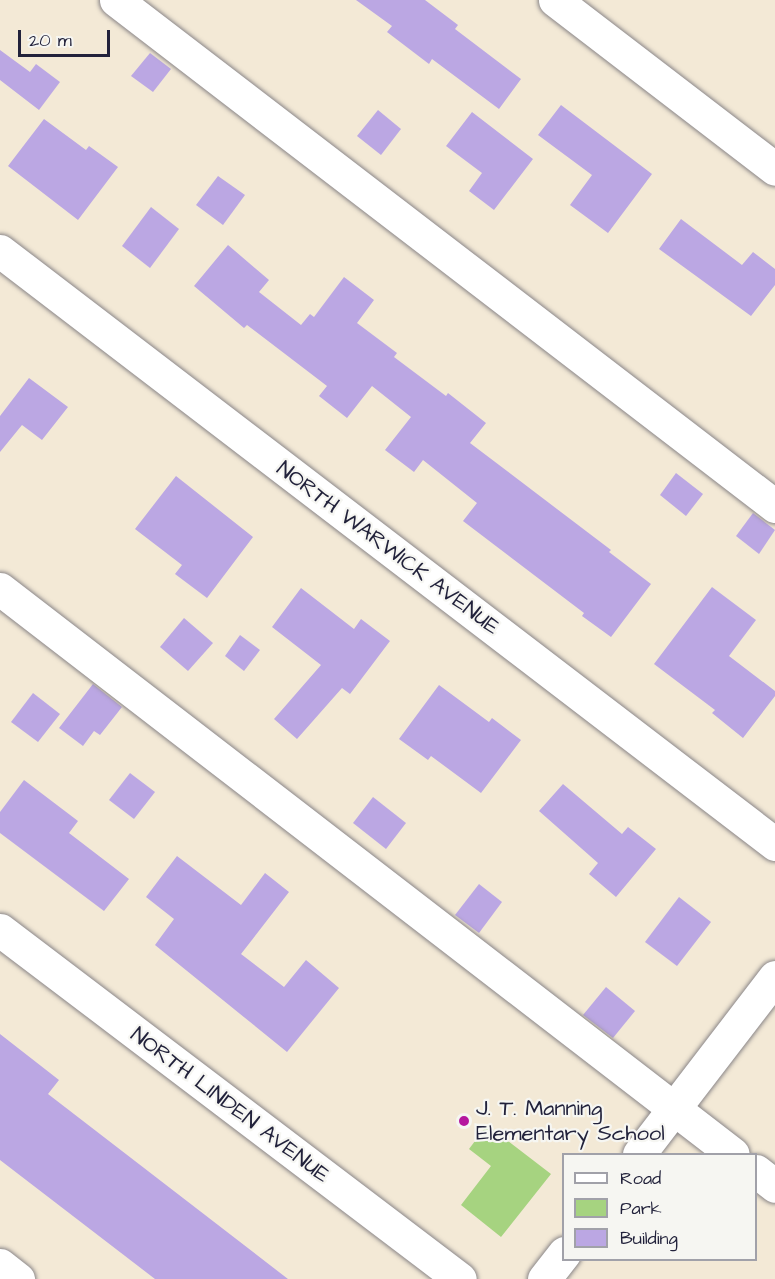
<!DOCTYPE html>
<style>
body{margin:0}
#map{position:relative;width:775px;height:1279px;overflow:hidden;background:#f3e9d6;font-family:"Architects Daughter",sans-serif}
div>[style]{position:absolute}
.green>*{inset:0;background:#a6d380}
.building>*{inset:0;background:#bba7e3}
.roads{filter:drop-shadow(0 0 2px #8a8688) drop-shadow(0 0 2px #8a8688)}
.minor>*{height:33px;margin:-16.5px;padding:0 16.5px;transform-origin:16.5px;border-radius:16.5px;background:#fff}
.dots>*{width:16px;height:16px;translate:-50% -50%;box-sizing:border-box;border:3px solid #f6f6f2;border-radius:50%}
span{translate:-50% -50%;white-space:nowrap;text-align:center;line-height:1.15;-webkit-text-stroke:4.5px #f6f6f2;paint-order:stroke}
.street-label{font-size:22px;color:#22223b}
.poi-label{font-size:22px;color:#22223b}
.left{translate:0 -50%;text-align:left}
.legend{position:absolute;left:562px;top:1153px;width:195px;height:108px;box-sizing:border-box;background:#f6f6f2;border:2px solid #a1a1a9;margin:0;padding:8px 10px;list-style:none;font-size:18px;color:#22223b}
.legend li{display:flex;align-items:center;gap:12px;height:30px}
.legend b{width:30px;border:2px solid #a1a1a9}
.scale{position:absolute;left:18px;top:30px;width:92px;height:27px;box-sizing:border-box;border:3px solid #22223b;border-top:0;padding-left:8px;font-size:18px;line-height:21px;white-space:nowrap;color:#22223b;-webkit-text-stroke:4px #f6f6f2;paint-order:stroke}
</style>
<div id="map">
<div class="green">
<i style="clip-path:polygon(487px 1125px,551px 1174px,501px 1237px,461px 1205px,491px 1166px,469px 1149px)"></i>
</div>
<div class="building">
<i style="clip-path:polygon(356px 0,425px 0,458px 25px,455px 29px,521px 79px,499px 109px,432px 59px,429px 64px,387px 32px,392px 26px)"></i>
<i style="clip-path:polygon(0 50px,30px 72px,36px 64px,60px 82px,39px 110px,0 80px)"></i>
<i style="clip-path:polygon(150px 53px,171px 69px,153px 92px,131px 76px)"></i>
<i style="clip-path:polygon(561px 105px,652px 174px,608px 233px,570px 205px,592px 175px,538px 135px)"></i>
<i style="clip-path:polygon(378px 110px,401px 129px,381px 155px,357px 136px)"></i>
<i style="clip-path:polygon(472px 112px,533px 159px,494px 210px,469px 191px,482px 173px,446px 146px)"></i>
<i style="clip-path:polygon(44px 119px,86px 150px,89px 146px,118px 167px,78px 220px,8px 166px)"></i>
<i style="clip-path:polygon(218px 176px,245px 195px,223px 225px,196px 205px)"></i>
<i style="clip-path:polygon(151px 207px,179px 229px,150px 268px,122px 246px)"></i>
<i style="clip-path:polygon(681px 219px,742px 265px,753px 252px,775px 269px,775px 285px,751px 316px,659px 249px)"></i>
<i style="clip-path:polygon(228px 245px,269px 280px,259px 292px,301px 325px,310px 314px,314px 317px,344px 277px,374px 300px,357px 323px,397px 353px,394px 357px,446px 396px,448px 393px,486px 423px,470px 443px,611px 550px,609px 552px,651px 584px,611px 637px,582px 616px,584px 613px,463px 521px,477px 503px,423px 460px,414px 472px,385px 450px,411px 417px,372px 386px,347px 418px,319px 396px,327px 386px,247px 325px,244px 328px,194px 286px)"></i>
<i style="clip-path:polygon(29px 378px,68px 407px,42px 440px,22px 425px,0 452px,0 416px)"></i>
<i style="clip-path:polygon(676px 473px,703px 494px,686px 516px,660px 495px)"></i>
<i style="clip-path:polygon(176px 476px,253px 537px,207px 598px,175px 574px,182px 565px,135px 529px)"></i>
<i style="clip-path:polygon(753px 513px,775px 530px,759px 554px,736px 536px)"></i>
<i style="clip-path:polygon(712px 587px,756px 620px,729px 656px,775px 691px,775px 696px,743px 738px,712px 713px,715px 710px,654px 664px)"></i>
<i style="clip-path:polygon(301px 588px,354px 629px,361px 619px,390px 641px,350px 694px,342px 688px,297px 739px,274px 719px,321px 665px,272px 627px)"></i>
<i style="clip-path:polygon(184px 618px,213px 643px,188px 671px,160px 647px)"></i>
<i style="clip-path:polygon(240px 635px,260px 650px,244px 671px,225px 656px)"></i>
<i style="clip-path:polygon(93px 684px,122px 707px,100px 735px,94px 731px,83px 746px,59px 728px)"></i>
<i style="clip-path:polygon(439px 685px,489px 722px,492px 718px,521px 740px,481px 793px,431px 756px,428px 760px,399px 739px)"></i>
<i style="clip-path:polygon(33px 693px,60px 714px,38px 742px,11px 722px)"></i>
<i style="clip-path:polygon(130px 773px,155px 792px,134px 819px,109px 800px)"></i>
<i style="clip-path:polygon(24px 780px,78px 821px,69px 833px,129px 879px,104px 911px,0 833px,0 812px)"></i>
<i style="clip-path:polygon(563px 784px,622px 834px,628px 827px,656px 849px,616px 897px,589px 874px,598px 863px,539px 811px)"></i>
<i style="clip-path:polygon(373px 797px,406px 823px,386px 849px,353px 823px)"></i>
<i style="clip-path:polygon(177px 856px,241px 905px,265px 873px,289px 892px,241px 954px,284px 987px,306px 960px,339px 988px,287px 1052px,155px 945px,174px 919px,146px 897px)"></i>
<i style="clip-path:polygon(479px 884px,502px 902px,479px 933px,455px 915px)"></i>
<i style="clip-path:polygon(679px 897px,711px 922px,677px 966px,645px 942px)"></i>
<i style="clip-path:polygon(606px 987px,635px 1011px,613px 1038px,583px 1015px)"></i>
<i style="clip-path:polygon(0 1034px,59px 1080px,48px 1094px,288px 1279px,155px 1279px,0 1160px)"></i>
</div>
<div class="roads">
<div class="minor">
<i style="left:116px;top:0;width:831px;rotate:37.52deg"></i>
<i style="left:555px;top:0;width:277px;rotate:37.5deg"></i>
<i style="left:0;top:251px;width:976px;rotate:37.42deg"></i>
<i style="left:0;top:589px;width:925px;rotate:37.63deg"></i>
<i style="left:0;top:930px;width:577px;rotate:37.19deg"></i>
<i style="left:639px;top:1154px;width:223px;rotate:-52.5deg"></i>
<i style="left:756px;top:1171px;width:24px;rotate:38deg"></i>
<i style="left:0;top:1265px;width:23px;rotate:38deg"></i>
<i style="left:544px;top:1279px;width:33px;rotate:-52deg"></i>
</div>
</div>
<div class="dots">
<i style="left:464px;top:1121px;background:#b5179e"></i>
</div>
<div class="street-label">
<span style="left:388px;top:548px;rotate:37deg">NORTH WARWICK AVENUE</span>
<span style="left:230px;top:1105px;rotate:37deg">NORTH LINDEN AVENUE</span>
</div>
<div class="poi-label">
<span class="left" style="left:476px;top:1121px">J. T. Manning<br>Elementary School</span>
</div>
<ul class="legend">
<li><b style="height:8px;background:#fff"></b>Road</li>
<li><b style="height:16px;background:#a6d380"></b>Park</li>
<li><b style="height:16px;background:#bba7e3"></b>Building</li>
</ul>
<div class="scale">20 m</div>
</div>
